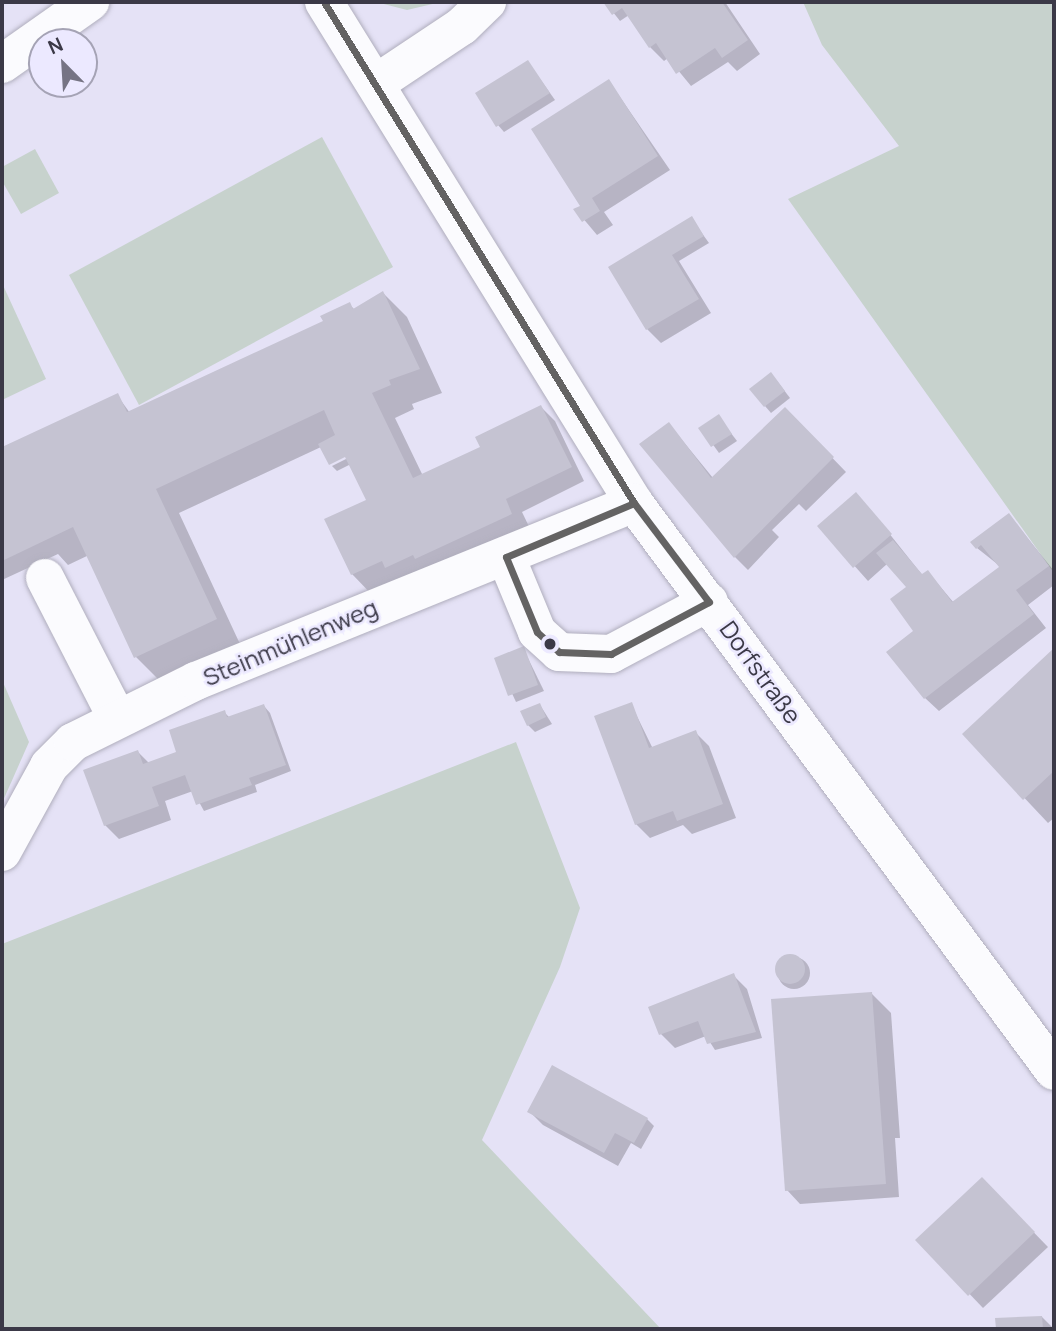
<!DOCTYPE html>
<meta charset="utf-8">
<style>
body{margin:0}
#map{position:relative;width:1056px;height:1331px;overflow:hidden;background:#e5e2f6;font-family:Manrope,sans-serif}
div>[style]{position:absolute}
.green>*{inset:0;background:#c7d2cd}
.shadow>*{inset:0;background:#0003}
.round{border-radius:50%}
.building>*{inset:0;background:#c5c3d2}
.roads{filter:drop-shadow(0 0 2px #b0aebd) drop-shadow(0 0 2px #b0aebd)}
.minor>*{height:38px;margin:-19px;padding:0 19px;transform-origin:19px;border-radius:19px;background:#fbfbfe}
.bus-1>*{height:7px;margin:-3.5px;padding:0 3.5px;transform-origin:3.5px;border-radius:3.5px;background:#646363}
.dots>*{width:19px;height:19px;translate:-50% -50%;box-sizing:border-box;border:4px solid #ece9ff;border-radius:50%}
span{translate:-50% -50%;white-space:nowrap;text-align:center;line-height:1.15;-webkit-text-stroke:5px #ece9ff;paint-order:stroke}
.street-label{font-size:24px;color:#3b3947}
.frame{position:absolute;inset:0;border:4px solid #3b3947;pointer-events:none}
.north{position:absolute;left:28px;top:28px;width:70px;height:70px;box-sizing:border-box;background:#ece9ff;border:2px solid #a5a3b5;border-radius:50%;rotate:336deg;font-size:19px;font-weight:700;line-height:28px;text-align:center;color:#3b3947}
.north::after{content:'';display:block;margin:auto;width:24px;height:32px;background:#767484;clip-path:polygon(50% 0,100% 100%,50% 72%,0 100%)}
</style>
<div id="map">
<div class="green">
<i style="clip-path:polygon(376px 2px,441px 2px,407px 10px)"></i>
<i style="clip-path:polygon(803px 2px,1054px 2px,1054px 573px,788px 199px,899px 146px,822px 45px)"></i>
<i style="clip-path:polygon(322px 137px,393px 267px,139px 405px,69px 275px)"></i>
<i style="clip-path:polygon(35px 149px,59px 193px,21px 214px,2px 181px,2px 167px)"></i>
<i style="clip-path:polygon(2px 283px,46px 379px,2px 400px)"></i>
<i style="clip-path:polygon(2px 680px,29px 742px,2px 803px)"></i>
<i style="clip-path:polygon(516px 742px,580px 908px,560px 967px,482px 1140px,661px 1329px,2px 1329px,2px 944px)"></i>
</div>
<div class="shadow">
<i style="clip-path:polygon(605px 2px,725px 2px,760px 54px,737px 71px,728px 62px,691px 86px,668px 58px,664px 61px,650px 47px,629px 15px,620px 21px)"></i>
<i style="clip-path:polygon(528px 62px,555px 100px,504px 132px,498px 125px)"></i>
<i style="clip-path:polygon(609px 81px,670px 170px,604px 212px,613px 225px,597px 235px,576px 210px,582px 206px)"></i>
<i style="clip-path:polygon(691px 218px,709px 243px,679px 261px,711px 313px,661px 343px,647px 329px,610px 268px)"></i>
<i style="clip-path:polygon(383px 293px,407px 317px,442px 393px,412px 404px,414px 409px,395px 418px,423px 476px,482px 448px,541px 407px,555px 421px,584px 481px,522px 512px,535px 539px,376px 599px,352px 574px,368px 501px,351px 464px,337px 471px,332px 466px,354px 455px,321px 447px,179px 513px,240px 644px,160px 681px,136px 657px,89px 555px,68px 565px,58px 554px,2px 580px,2px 449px,117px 395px,130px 413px,325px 322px,349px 304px,355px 310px)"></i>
<i style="clip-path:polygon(777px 381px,790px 398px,771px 413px,765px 406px)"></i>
<i style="clip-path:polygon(785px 409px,846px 472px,806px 511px,799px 504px,772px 530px,779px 537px,748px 570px,735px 557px,669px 424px,713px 478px)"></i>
<i style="clip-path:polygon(718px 416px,737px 441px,719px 453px,701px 428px)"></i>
<i style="clip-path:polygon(869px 508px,923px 576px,928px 572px,954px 603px,1001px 567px,977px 548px,1009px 515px,1054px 571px,1054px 585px,1028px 605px,1046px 628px,939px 711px,925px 698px,908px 587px,887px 564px,868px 581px,819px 526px)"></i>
<i style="clip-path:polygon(523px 648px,544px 691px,516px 702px,496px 659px)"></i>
<i style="clip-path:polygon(1054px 651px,1054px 818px,1048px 823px,964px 734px)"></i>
<i style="clip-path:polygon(631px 704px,653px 749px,695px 732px,709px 746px,736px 818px,692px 834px,683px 825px,650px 838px,636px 824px)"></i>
<i style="clip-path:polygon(540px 705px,552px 724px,535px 732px,528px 725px)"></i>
<i style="clip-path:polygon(264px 706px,270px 713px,291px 771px,255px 785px,257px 792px,204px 811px,193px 791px,165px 801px,171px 820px,119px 839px,105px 825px,138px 752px,149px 763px,176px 754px,224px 712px,230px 718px)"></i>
<i class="round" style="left:778px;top:957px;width:32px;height:32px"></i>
<i style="clip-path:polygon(733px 975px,747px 989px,762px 1038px,715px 1050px,706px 1036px,675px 1048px,661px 1034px)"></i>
<i style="clip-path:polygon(871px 993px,891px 1013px,900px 1138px,895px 1138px,899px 1197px,800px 1204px,787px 1190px)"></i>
<i style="clip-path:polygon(529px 1111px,647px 1119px,654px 1126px,641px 1149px,631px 1143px,618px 1166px,543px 1125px)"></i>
<i style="clip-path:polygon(982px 1179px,1048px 1247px,983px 1308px,918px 1240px)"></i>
<i style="clip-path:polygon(1042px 1317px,1054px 1329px,997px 1329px,997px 1320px)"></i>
</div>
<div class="building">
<i style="clip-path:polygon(603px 2px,722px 2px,748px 40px,722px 58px,715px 48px,676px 74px,656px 43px,649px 48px,622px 8px,612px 15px)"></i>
<i style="clip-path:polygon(528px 60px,550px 93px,496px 127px,475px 93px)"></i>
<i style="clip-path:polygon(609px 79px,658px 156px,592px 198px,600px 211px,582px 222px,573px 209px,580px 206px,531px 129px)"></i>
<i style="clip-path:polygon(692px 216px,704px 236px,672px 255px,699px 299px,646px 330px,608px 267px)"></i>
<i style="clip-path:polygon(383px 291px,420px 369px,389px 380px,391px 385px,372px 393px,413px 478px,480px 447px,475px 437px,541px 405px,572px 467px,506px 499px,512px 514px,415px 559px,413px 555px,385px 568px,382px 561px,351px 575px,324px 519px,366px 500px,345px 457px,329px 465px,318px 444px,335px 435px,324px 410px,156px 489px,217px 619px,134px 658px,73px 527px,2px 561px,2px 447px,118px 393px,127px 412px,323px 321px,320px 316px,350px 302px,353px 309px)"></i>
<i style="clip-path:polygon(771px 372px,785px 391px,764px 407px,749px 389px)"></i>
<i style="clip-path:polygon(785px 407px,834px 457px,734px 558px,639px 444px,669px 422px,711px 478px)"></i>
<i style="clip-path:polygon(719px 414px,732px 434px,711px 447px,698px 428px)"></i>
<i style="clip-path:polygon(856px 492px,892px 534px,853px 568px,817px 526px)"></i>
<i style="clip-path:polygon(1009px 513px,1049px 566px,1016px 590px,1034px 614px,924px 699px,886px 652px,913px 631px,890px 599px,906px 587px,876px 553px,893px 540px,922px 574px,928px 570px,952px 602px,999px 567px,981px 545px,976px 549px,970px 542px)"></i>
<i style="clip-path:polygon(524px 646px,538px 685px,508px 696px,494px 658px)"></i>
<i style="clip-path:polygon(1054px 648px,1054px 771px,1023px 800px,962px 734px)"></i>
<i style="clip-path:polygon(632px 702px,649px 748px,696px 730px,723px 804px,677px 821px,673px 811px,635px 825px,594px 716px)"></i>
<i style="clip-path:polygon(540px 703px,546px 717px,527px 726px,520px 711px)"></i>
<i style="clip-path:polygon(264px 704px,286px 765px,249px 778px,252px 785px,196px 805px,185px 775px,152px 787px,159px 806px,104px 826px,83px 770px,138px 750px,143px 764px,176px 752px,169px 730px,225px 710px,227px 717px)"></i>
<i class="round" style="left:775px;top:954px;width:30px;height:30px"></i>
<i style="clip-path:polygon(734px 973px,756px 1032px,707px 1044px,698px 1021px,659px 1035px,648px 1007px)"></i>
<i style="clip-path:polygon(872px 992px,886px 1184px,785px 1191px,771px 999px)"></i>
<i style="clip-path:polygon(552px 1065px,648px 1118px,634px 1143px,615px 1133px,604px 1153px,527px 1112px)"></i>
<i style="clip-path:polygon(982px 1177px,1035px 1232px,968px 1296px,915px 1240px)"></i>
<i style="clip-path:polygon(1042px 1316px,1043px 1329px,996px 1329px,995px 1318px)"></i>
</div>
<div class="roads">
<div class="minor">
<i style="left:324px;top:2px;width:589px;rotate:58.25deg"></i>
<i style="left:634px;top:503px;width:706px;rotate:53.52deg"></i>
<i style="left:2px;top:64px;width:108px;rotate:-35.2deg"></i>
<i style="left:378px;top:82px;width:101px;rotate:-33.7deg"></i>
<i style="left:462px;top:26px;width:35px;rotate:-44deg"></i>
<i style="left:506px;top:557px;width:81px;rotate:67.5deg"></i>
<i style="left:537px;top:632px;width:30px;rotate:42deg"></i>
<i style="left:559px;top:652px;width:52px;rotate:2.2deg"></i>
<i style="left:611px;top:654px;width:111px;rotate:-28deg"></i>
<i style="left:45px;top:578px;width:157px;rotate:62.8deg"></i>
<i style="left:2px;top:852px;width:98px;rotate:-61.3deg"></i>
<i style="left:49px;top:766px;width:34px;rotate:-45deg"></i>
<i style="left:73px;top:742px;width:137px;rotate:-26.4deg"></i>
<i style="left:196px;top:681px;width:473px;rotate:-22.1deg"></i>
</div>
</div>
<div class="bus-1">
<i style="left:324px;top:2px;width:589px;rotate:58.25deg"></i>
<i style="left:634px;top:503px;width:124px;rotate:52.9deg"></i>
<i style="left:506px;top:557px;width:81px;rotate:67.5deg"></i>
<i style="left:537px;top:632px;width:30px;rotate:42deg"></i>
<i style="left:559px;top:652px;width:52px;rotate:2.2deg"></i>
<i style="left:611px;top:654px;width:111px;rotate:-28deg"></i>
<i style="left:506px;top:557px;width:139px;rotate:-22.9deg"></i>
</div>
<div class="dots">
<i style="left:550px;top:644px;background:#3b3947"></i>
</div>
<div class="street-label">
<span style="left:290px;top:642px;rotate:-23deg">Steinmühlenweg</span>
<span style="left:761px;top:672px;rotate:54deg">Dorfstraße</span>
</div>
<div class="frame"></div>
<div class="north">N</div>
</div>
